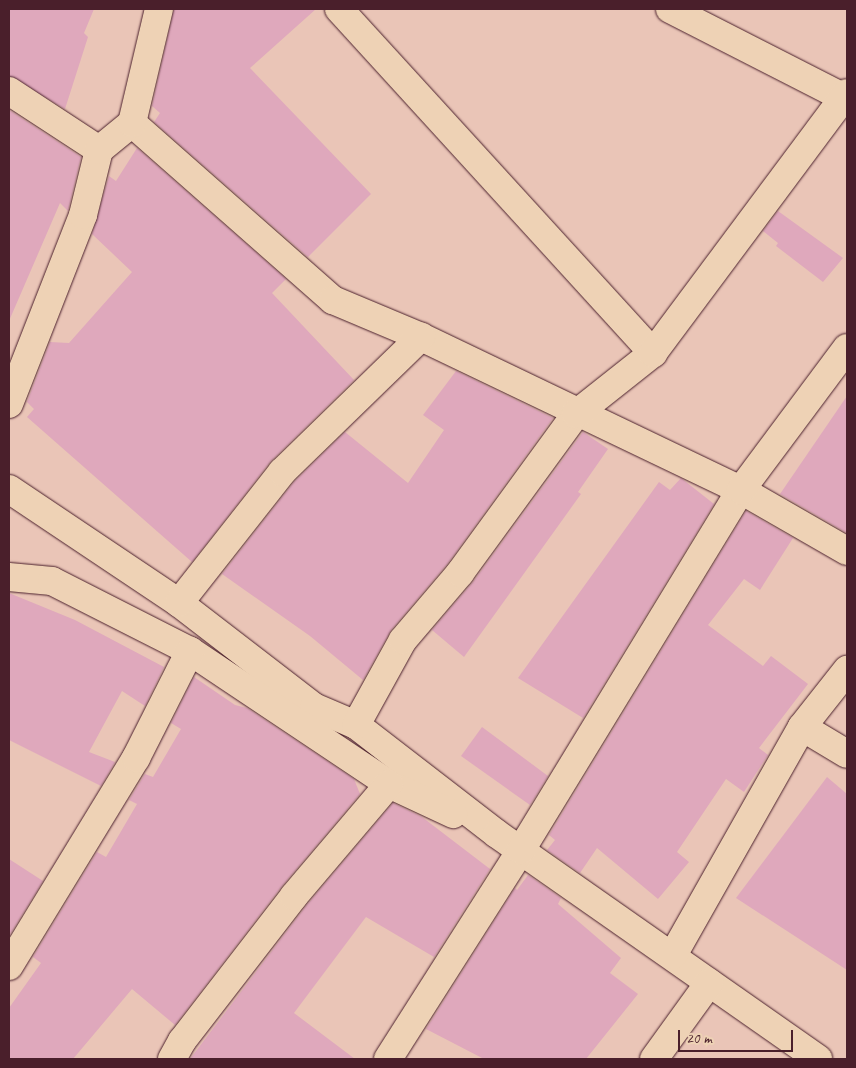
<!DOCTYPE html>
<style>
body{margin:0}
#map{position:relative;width:856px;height:1068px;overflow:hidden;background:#eac5b7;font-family:Caveat,sans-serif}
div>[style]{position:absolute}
.building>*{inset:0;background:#dfa8bc}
.roads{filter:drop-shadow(0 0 1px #4a1f2b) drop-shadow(0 0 1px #4a1f2b)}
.minor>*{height:28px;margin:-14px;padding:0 14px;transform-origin:14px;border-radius:14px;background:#eed2b5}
.tertiary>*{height:28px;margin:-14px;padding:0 14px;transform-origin:14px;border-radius:14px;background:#eed2b5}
span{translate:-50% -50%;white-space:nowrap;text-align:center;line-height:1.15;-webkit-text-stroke:4px #eed2b5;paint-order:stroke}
.frame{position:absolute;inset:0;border:10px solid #4a1f2b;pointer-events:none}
.scale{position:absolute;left:678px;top:1030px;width:115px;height:22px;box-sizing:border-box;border:2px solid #4a1f2b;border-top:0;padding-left:6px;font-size:15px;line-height:18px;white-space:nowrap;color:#4a1f2b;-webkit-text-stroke:4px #eed2b5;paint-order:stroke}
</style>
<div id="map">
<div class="building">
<i style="clip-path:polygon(9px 9px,94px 9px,84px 33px,88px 37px,65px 109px,9px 76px)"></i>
<i style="clip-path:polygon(174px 9px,316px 9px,250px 68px,371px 194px,308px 257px,154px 122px,160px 113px,152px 106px)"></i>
<i style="clip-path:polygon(9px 110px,81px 157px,68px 211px,60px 203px,9px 321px)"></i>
<i style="clip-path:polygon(137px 148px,286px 279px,272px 293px,354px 380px,270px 462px,192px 562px,27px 417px,34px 409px,27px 402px,50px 342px,69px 343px,132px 272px,92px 234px,109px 176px,116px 181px)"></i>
<i style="clip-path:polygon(778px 211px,843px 258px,823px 282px,776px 246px,778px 243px,763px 231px)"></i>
<i style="clip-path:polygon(456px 371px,553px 418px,448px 563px,391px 630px,363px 680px,310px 636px,222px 574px,294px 482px,345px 432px,408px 483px,444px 430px,423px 415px)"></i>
<i style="clip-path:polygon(847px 396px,847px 533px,780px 494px)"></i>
<i style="clip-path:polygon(583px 432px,608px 449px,578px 492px,581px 494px,464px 657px,432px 630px,473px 582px)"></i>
<i style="clip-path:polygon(681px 478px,714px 504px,583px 718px,518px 678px,659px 482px,670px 490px)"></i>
<i style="clip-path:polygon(746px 511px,793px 538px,760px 590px,744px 579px,708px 625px,763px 666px,771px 656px,808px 684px,759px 748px,768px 755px,744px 792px,726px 779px,677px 852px,689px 862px,658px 899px,597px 848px,580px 873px,547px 850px,555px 840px,549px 835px)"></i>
<i style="clip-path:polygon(9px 593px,75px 620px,164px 667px,145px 706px,122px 691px,89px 752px,115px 762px,101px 786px,9px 740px)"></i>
<i style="clip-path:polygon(194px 677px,235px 705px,247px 708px,354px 779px,360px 794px,282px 886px,175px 1025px,132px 989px,73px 1059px,9px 1059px,9px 1008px,41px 963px,33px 957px,97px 852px,106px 857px,137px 804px,129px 800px,145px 774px,153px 777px,181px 729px,171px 723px)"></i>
<i style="clip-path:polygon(482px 727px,548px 776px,530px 805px,461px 756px)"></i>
<i style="clip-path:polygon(827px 777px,847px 794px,847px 970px,736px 898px)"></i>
<i style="clip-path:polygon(393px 803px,422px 817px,490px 869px,434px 957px,366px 917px,294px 1013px,355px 1059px,190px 1059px,306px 906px)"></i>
<i style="clip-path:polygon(9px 859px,43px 881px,9px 936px)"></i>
<i style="clip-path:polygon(528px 875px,561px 898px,558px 904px,621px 958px,610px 973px,638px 994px,586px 1059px,484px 1059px,426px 1029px,515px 888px,517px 890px)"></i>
</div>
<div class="roads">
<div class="minor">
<i style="left:339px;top:9px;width:466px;rotate:47.6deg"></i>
<i style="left:670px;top:9px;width:199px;rotate:27deg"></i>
<i style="left:9px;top:91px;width:108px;rotate:33.2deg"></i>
<i style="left:132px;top:123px;width:268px;rotate:41.4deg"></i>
<i style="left:333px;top:300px;width:95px;rotate:22.8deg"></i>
<i style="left:421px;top:337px;width:355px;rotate:25.6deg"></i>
<i style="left:741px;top:490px;width:122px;rotate:29.9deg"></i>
<i style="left:9px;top:489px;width:205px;rotate:33.8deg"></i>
<i style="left:179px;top:603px;width:170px;rotate:37.6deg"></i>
<i style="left:314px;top:707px;width:46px;rotate:23.2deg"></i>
<i style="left:356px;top:725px;width:178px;rotate:37.7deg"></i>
<i style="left:497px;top:834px;width:392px;rotate:35deg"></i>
<i style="left:9px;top:577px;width:43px;rotate:5.3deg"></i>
<i style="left:52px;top:581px;width:155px;rotate:26.9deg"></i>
<i style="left:190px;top:651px;width:239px;rotate:33.8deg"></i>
<i style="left:389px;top:784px;width:71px;rotate:25.1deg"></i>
<i style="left:179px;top:603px;width:167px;rotate:-51.8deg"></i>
<i style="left:282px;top:472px;width:194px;rotate:-44.2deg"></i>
<i style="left:356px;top:725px;width:97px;rotate:-61.1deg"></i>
<i style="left:403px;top:640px;width:88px;rotate:-49.6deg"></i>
<i style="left:460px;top:573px;width:197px;rotate:-53.9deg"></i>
<i style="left:576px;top:414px;width:98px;rotate:-38.4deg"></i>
<i style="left:653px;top:353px;width:324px;rotate:-53.3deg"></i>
<i style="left:802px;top:727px;width:52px;rotate:31deg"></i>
<i style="left:673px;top:955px;width:262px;rotate:-60.5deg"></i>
<i style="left:802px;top:727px;width:73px;rotate:-51.7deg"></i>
<i style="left:9px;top:966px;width:244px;rotate:-58.6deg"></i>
<i style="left:136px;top:758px;width:120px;rotate:-63.2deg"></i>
<i style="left:172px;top:1059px;width:21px;rotate:-61deg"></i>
<i style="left:182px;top:1041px;width:183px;rotate:-52.3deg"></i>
<i style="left:294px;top:896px;width:147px;rotate:-49.7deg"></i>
<i style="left:388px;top:1059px;width:248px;rotate:-57.5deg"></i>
<i style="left:521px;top:850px;width:422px;rotate:-58.6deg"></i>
<i style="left:741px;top:490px;width:177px;rotate:-53.3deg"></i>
<i style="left:654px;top:1059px;width:94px;rotate:-54.1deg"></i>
</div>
<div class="tertiary">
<i style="left:9px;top:404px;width:203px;rotate:-68.6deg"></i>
<i style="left:83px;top:215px;width:67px;rotate:-76.2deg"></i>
<i style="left:99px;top:150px;width:43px;rotate:-39.3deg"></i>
<i style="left:132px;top:123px;width:117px;rotate:-76.7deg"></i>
</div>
</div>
<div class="frame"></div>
<div class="scale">20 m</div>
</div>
